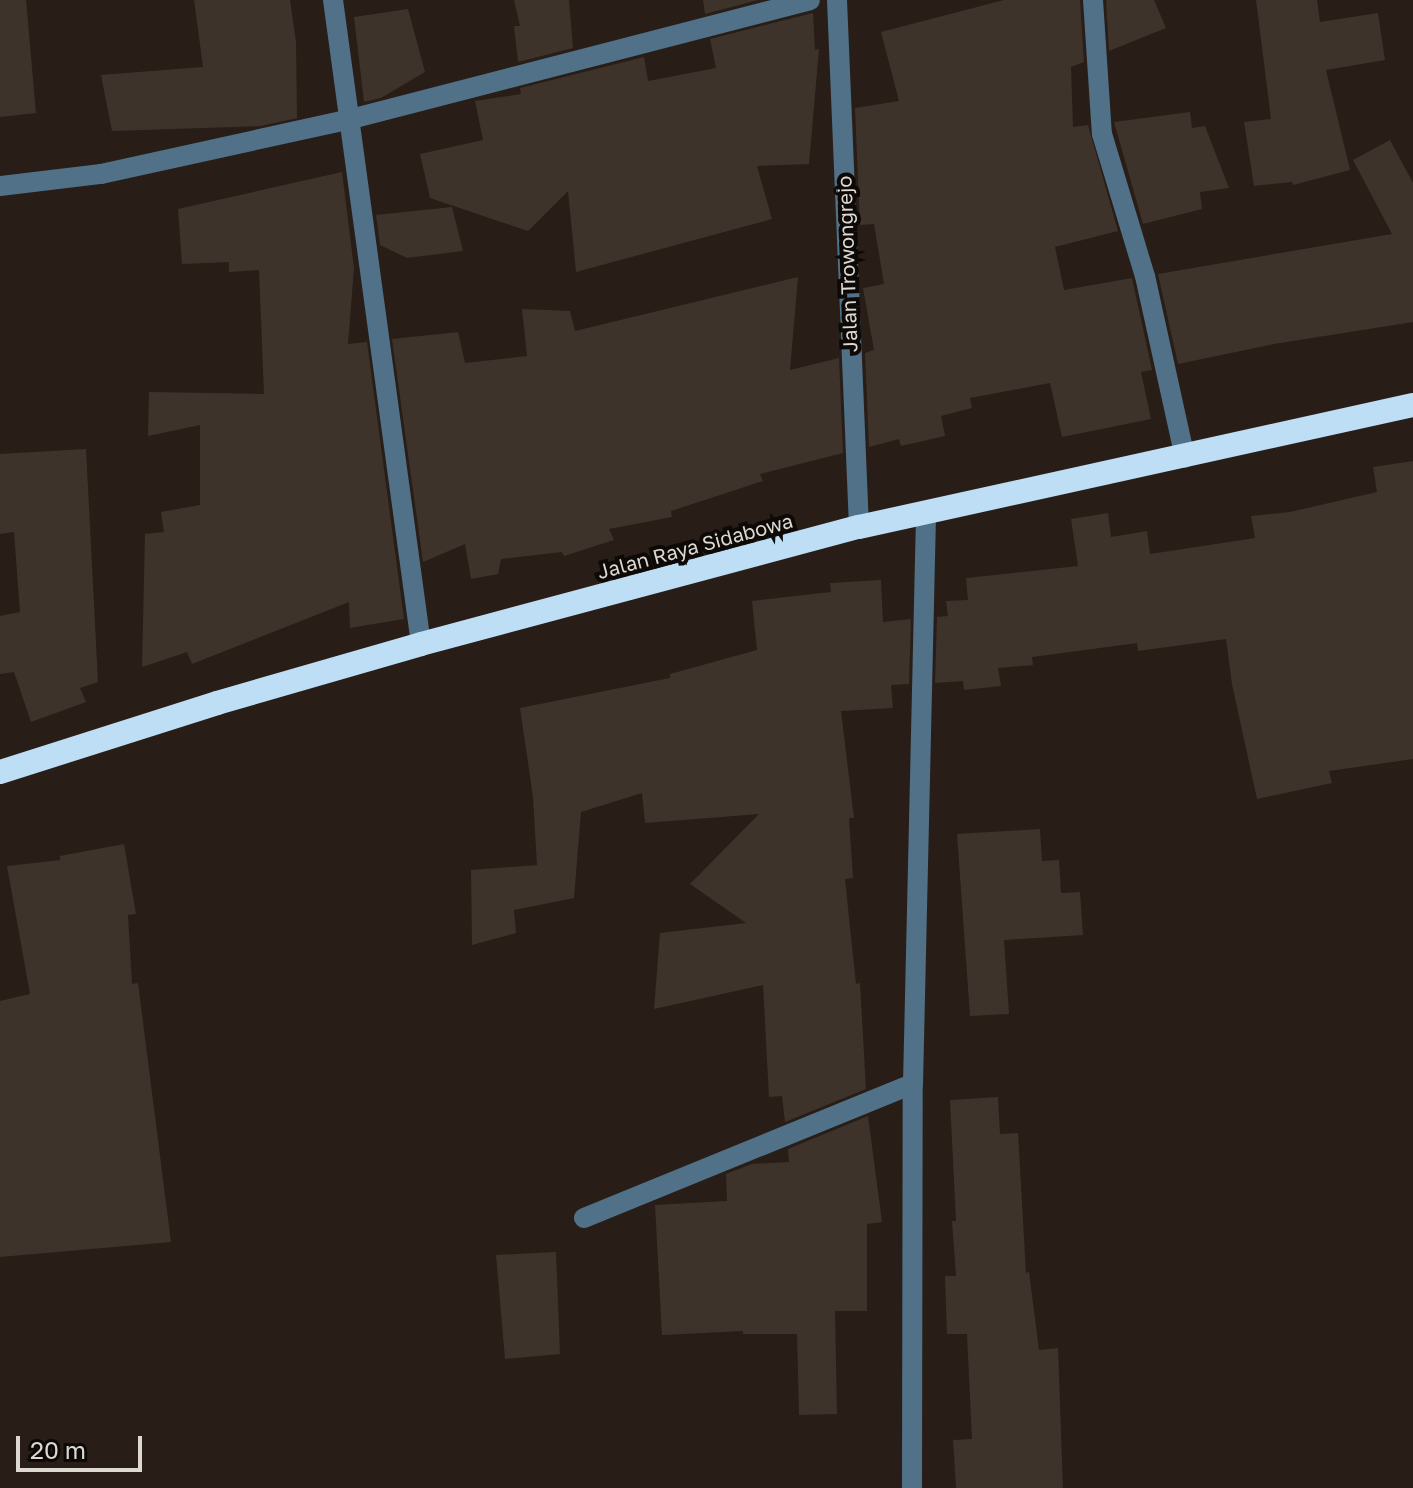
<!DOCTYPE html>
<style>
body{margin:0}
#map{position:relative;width:1413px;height:1488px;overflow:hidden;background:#281e17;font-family:"Golos Text",sans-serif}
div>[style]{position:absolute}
.building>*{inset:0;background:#3d332b}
.minor>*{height:20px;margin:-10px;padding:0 10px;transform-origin:10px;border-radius:10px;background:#507188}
.highway>*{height:24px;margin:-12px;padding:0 12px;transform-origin:12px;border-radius:12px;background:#bedef6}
span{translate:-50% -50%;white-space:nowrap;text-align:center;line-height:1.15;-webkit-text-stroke:8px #0d0906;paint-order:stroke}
.street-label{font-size:20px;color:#ded8d3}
.scale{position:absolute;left:16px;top:1436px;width:126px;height:36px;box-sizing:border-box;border:4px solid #ded8d3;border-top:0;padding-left:10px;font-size:24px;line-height:28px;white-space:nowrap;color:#ded8d3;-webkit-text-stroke:6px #0d0906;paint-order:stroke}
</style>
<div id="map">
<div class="building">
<i style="clip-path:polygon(0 0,26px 0,36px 113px,0 117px)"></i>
<i style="clip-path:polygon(194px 0,290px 0,296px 42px,297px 118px,261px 126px,112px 131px,101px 75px,203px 67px)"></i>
<i style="clip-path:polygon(514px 0,569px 0,573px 48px,518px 62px,514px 26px,520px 26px)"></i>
<i style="clip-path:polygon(703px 0,758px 0,705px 14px)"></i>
<i style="clip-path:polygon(1004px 0,1080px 0,1084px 62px,1071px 67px,1073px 127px,1088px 125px,1118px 231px,1055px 247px,1064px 290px,1132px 278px,1152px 370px,1141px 372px,1151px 419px,1062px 437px,1050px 383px,970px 398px,972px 408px,941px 416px,945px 436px,901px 446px,899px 439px,869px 447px,865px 353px,874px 350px,863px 288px,884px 284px,874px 224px,860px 225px,855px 108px,899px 101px,881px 32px)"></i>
<i style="clip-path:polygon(1106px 0,1154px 0,1166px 28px,1109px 51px)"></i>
<i style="clip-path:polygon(1256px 0,1317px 0,1320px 22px,1378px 13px,1385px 60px,1326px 70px,1350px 170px,1293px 185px,1292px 182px,1254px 186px,1244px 122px,1271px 119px)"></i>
<i style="clip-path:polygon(408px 9px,425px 72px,381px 98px,364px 102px,354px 17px)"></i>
<i style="clip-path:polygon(813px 13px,815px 50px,819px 49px,809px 164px,757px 166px,772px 219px,576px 272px,568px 191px,528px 231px,430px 198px,420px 154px,483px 140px,475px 101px,521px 94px,520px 88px,644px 57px,648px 81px,716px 68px,710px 39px)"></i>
<i style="clip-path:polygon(1190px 112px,1192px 128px,1205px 126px,1229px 188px,1200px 192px,1202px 209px,1143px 224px,1114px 122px)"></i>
<i style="clip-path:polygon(1390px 140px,1413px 183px,1413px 322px,1274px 344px,1178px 364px,1158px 274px,1392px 234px,1353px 160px)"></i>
<i style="clip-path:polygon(342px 172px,354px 268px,348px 344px,367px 342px,404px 619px,350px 628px,349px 602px,192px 664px,187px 652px,142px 667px,145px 534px,164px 532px,161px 512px,200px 505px,200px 425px,148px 436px,149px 392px,264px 394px,259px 270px,229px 272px,229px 262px,182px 264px,178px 209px)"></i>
<i style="clip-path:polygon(452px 207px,463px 251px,407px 258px,380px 245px,376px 215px)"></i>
<i style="clip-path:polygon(798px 277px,790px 370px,839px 358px,843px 453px,760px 474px,763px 481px,671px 511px,672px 517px,609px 529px,614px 540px,564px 556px,562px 552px,501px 559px,498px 574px,471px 579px,465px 544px,423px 562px,392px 339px,458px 332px,465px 363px,527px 356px,522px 309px,570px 311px,575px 331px)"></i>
<i style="clip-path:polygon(86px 449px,98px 682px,80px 688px,86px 702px,31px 722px,14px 672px,0 674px,0 616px,20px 612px,14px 532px,0 534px,0 454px)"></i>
<i style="clip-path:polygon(1413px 461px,1413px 759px,1329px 771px,1332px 783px,1257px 799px,1232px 684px,1226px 639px,1138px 651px,1137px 643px,1032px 657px,1033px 665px,998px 668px,1001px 686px,964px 690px,963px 681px,935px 683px,937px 617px,948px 616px,946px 601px,968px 600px,966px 578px,1078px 566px,1071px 519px,1108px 513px,1111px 537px,1147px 531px,1150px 554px,1255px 538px,1251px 516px,1290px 512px,1377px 492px,1373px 467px)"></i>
<i style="clip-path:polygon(881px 580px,883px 622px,911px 619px,909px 684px,891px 685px,893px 708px,841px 711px,854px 818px,849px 818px,853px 878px,845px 879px,856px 984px,860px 983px,866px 1089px,785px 1122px,782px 1096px,769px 1097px,763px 985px,654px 1009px,660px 933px,746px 923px,690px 884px,759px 814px,645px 823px,642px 793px,581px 812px,574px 898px,514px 910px,516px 933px,472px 945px,471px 870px,537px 865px,533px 797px,520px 708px,670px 678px,670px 674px,757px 650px,752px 601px,831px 592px,830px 583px)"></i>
<i style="clip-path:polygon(1040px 829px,1042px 861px,1059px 860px,1061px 893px,1080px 892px,1083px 935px,1004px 940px,1009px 1014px,970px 1016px,957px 834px)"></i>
<i style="clip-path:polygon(124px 844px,136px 914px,128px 915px,132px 984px,138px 983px,171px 1242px,0 1257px,0 1001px,30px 994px,7px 866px,60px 860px,60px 856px)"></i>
<i style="clip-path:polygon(998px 1097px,1000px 1134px,1018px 1133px,1026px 1273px,1029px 1272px,1039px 1350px,1058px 1348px,1063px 1488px,956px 1488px,953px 1440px,972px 1439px,967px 1334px,947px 1334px,945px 1276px,956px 1276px,952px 1221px,956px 1221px,950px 1100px)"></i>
<i style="clip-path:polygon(868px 1116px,882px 1222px,867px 1224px,867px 1311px,835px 1311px,837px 1414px,799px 1415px,797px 1334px,743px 1334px,743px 1331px,662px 1335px,655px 1205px,727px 1201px,726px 1174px,752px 1164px,789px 1162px,788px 1149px)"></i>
<i style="clip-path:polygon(556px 1252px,560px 1354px,505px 1359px,496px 1255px)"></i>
</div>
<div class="minor">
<i style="left:333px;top:0;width:650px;rotate:82.22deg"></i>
<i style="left:837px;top:0;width:527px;rotate:87.61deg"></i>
<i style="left:1093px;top:0;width:134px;rotate:86.2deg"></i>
<i style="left:1102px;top:134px;width:148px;rotate:73.2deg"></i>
<i style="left:1145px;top:276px;width:186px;rotate:77.6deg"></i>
<i style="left:0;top:186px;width:102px;rotate:-6.8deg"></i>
<i style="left:101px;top:174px;width:252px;rotate:-12.4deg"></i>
<i style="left:347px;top:120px;width:478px;rotate:-14.5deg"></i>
<i style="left:584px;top:1218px;width:355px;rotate:-22.2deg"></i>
<i style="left:912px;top:1488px;width:404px;rotate:-89.9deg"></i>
<i style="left:913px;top:1084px;width:570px;rotate:-88.69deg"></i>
</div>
<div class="highway">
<i style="left:0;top:772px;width:228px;rotate:-17.6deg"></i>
<i style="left:217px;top:703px;width:212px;rotate:-16.1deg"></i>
<i style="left:421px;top:644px;width:453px;rotate:-15deg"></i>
<i style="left:859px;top:527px;width:567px;rotate:-12.42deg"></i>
</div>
<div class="street-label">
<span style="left:847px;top:264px;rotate:-92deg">Jalan Trowongrejo</span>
<span style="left:695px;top:546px;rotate:-15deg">Jalan Raya Sidabowa</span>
</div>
<div class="scale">20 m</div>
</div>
